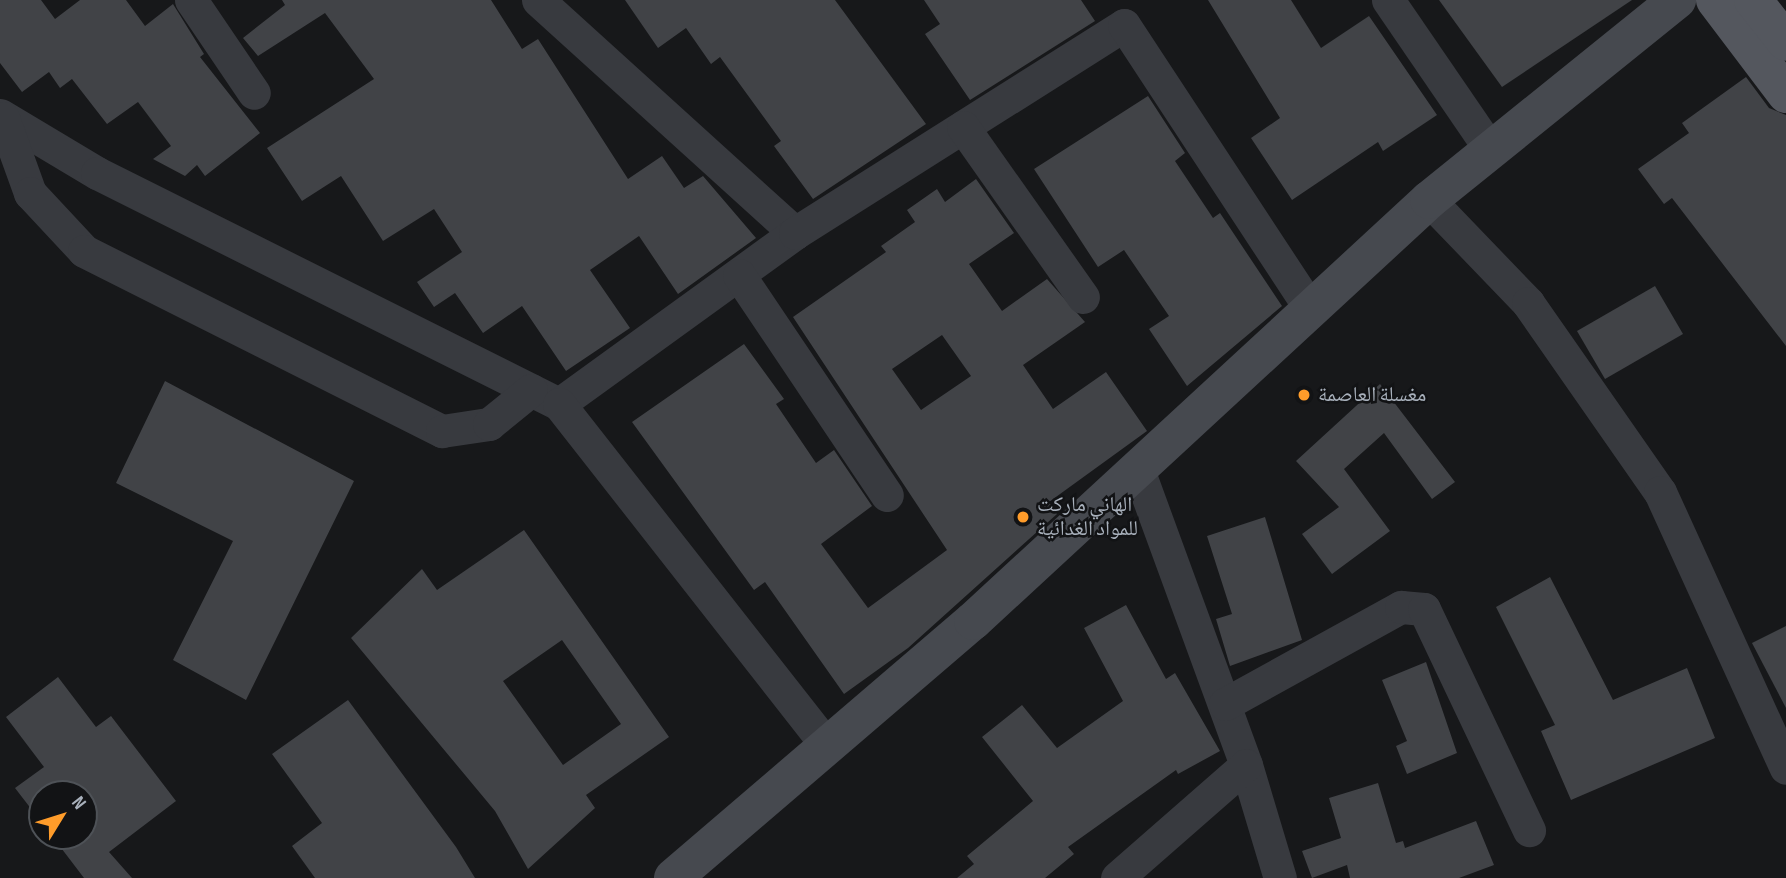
<!DOCTYPE html>
<meta charset="utf-8">
<style>
body{margin:0}
#map{position:relative;width:1786px;height:878px;overflow:hidden;background:#17181a;font-family:"Sofia Sans Condensed","Noto Naskh Arabic",sans-serif}
div>[style]{position:absolute}
.building>*{inset:0;background:#414347}
.street>*{height:33px;margin:-16.5px;padding:0 16.5px;transform-origin:16.5px;border-radius:16.5px;background:#383a3f}
.secondary>*{height:38px;margin:-19px;padding:0 19px;transform-origin:19px;border-radius:19px;background:#46494f}
.primary>*{height:38px;margin:-19px;padding:0 19px;transform-origin:19px;border-radius:19px;background:#54575e}
.dots>*{width:19px;height:19px;translate:-50% -50%;box-sizing:border-box;border:4px solid #121315;border-radius:50%}
span{translate:-50% -50%;white-space:nowrap;text-align:center;line-height:1.15;-webkit-text-stroke:5px #121315;paint-order:stroke}
.poi-label{font-size:21px;color:#a8b0bb}
.left{translate:0 -50%;text-align:left}
.north{position:absolute;left:28px;top:780px;width:70px;height:70px;box-sizing:border-box;background:#121315;border:2px solid #4e5257;border-radius:50%;rotate:52deg;font-size:19px;font-weight:700;line-height:28px;text-align:center;color:#a8b0bb}
.north::after{content:'';display:block;margin:auto;width:24px;height:32px;background:#ff9c2a;clip-path:polygon(50% 0,100% 100%,50% 72%,0 100%)}
</style>
<div id="map">
<div class="building">
<i style="clip-path:polygon(0 0,41px 0,55px 19px,80px 0,126px 0,145px 26px,173px 4px,204px 54px,200px 57px,260px 133px,205px 176px,197px 165px,185px 176px,153px 159px,171px 146px,138px 102px,107px 124px,72px 79px,60px 88px,49px 72px,22px 92px,0 63px)"></i>
<i style="clip-path:polygon(282px 0,491px 0,522px 49px,538px 39px,628px 179px,662px 156px,684px 188px,703px 176px,756px 238px,678px 294px,639px 236px,590px 270px,630px 328px,566px 371px,522px 306px,483px 333px,455px 293px,434px 307px,417px 282px,462px 252px,434px 209px,383px 241px,341px 176px,302px 201px,267px 148px,374px 79px,325px 13px,258px 56px,243px 38px,285px 5px)"></i>
<i style="clip-path:polygon(625px 0,835px 0,926px 124px,813px 199px,774px 146px,781px 141px,720px 57px,711px 64px,686px 28px,658px 48px)"></i>
<i style="clip-path:polygon(924px 0,1081px 0,1095px 21px,970px 100px,925px 34px,940px 24px)"></i>
<i style="clip-path:polygon(1208px 0,1291px 0,1321px 48px,1369px 16px,1437px 115px,1383px 151px,1378px 142px,1292px 200px,1251px 138px,1280px 118px)"></i>
<i style="clip-path:polygon(1439px 0,1632px 0,1502px 87px)"></i>
<i style="clip-path:polygon(1746px 77px,1769px 108px,1786px 115px,1786px 346px,1672px 198px,1664px 204px,1638px 169px,1689px 133px,1682px 123px)"></i>
<i style="clip-path:polygon(1148px 96px,1185px 153px,1175px 161px,1213px 218px,1220px 213px,1282px 306px,1187px 386px,1149px 329px,1169px 316px,1124px 250px,1098px 267px,1034px 169px)"></i>
<i style="clip-path:polygon(evenodd,976px 179px,1014px 233px,969px 264px,1002px 311px,1047px 279px,1085px 322px,1023px 365px,1053px 409px,1106px 372px,1147px 431px,1049px 502px,1057px 514px,908px 648px,844px 694px,765px 582px,754px 590px,632px 422px,744px 344px,784px 399px,776px 404px,816px 463px,834px 450px,872px 506px,821px 544px,868px 608px,947px 550px,793px 317px,886px 252px,881px 246px,915px 222px,907px 210px,937px 189px,945px 202px,976px 179px,942px 335px,971px 376px,921px 410px,892px 369px,942px 335px)"></i>
<i style="clip-path:polygon(1655px 286px,1683px 334px,1605px 379px,1577px 331px)"></i>
<i style="clip-path:polygon(165px 381px,354px 481px,246px 700px,173px 660px,233px 541px,116px 483px)"></i>
<i style="clip-path:polygon(1380px 384px,1455px 482px,1432px 499px,1384px 433px,1344px 469px,1390px 531px,1332px 574px,1302px 534px,1339px 507px,1296px 461px)"></i>
<i style="clip-path:polygon(1265px 517px,1302px 640px,1230px 666px,1216px 619px,1232px 614px,1207px 536px)"></i>
<i style="clip-path:polygon(evenodd,524px 530px,669px 737px,586px 795px,595px 808px,528px 869px,495px 811px,351px 638px,422px 569px,437px 590px,524px 530px,562px 640px,621px 724px,563px 765px,503px 681px,562px 640px)"></i>
<i style="clip-path:polygon(1550px 577px,1613px 700px,1687px 668px,1715px 738px,1571px 800px,1541px 731px,1555px 725px,1496px 607px)"></i>
<i style="clip-path:polygon(1126px 605px,1166px 679px,1175px 673px,1220px 751px,1178px 774px,1176px 770px,1068px 847px,1074px 854px,1045px 878px,957px 878px,974px 864px,967px 856px,1033px 801px,982px 737px,1022px 705px,1057px 748px,1123px 701px,1084px 628px)"></i>
<i style="clip-path:polygon(1786px 626px,1786px 708px,1752px 643px)"></i>
<i style="clip-path:polygon(1426px 662px,1457px 753px,1407px 774px,1396px 746px,1407px 741px,1382px 680px)"></i>
<i style="clip-path:polygon(58px 677px,96px 727px,111px 716px,176px 801px,109px 852px,132px 878px,84px 878px,52px 836px,84px 836px,84px 794px,42px 794px,42px 823px,15px 788px,44px 767px,6px 717px)"></i>
<i style="clip-path:polygon(348px 700px,456px 847px,475px 878px,315px 878px,292px 846px,322px 823px,272px 754px)"></i>
<i style="clip-path:polygon(1378px 783px,1396px 843px,1403px 841px,1405px 848px,1476px 821px,1494px 865px,1459px 878px,1350px 878px,1347px 865px,1312px 878px,1302px 851px,1341px 838px,1329px 798px)"></i>
</div>
<div class="street">
<i style="left:191px;top:0;width:112px;rotate:55.9deg"></i>
<i style="left:538px;top:0;width:347px;rotate:42.2deg"></i>
<i style="left:1388px;top:0;width:181px;rotate:55.6deg"></i>
<i style="left:0;top:115px;width:113px;rotate:30.9deg"></i>
<i style="left:97px;top:173px;width:517px;rotate:26.57deg"></i>
<i style="left:559px;top:404px;width:291px;rotate:-35.9deg"></i>
<i style="left:795px;top:233px;width:389px;rotate:-32.3deg"></i>
<i style="left:1124px;top:25px;width:337px;rotate:56.7deg"></i>
<i style="left:3px;top:118px;width:80px;rotate:70.2deg"></i>
<i style="left:30px;top:193px;width:79px;rotate:47deg"></i>
<i style="left:84px;top:251px;width:401px;rotate:26.7deg"></i>
<i style="left:442px;top:431px;width:48px;rotate:-8.5deg"></i>
<i style="left:489px;top:424px;width:54px;rotate:-39deg"></i>
<i style="left:963px;top:127px;width:208px;rotate:54.8deg"></i>
<i style="left:1429px;top:200px;width:143px;rotate:46.1deg"></i>
<i style="left:1528px;top:303px;width:231px;rotate:55.1deg"></i>
<i style="left:1660px;top:492px;width:303px;rotate:65.5deg"></i>
<i style="left:739px;top:275px;width:265px;rotate:56.1deg"></i>
<i style="left:559px;top:404px;width:434px;rotate:51.9deg"></i>
<i style="left:1137px;top:467px;width:317px;rotate:69.9deg"></i>
<i style="left:1246px;top:765px;width:118px;rotate:73.3deg"></i>
<i style="left:1225px;top:704px;width:201px;rotate:-28.9deg"></i>
<i style="left:1401px;top:607px;width:23px;rotate:5deg"></i>
<i style="left:1424px;top:609px;width:245px;rotate:64.6deg"></i>
<i style="left:1117px;top:878px;width:171px;rotate:-41.2deg"></i>
</div>
<div class="secondary">
<i style="left:673px;top:878px;width:395px;rotate:-40.6deg"></i>
<i style="left:973px;top:621px;width:621px;rotate:-42.71deg"></i>
<i style="left:1429px;top:200px;width:319px;rotate:-38.9deg"></i>
</div>
<div class="primary">
<i style="left:1715px;top:0;width:118px;rotate:52.9deg"></i>
<i style="left:1753px;top:0;width:53px;rotate:51.8deg"></i>
</div>
<div class="dots">
<i style="left:1304px;top:395px;background:#ff9c2a"></i>
<i style="left:1023px;top:517px;background:#ff9c2a"></i>
</div>
<div class="poi-label">
<span class="left" style="left:1318px;top:395px">مغسلة العاصمة</span>
<span class="left" style="left:1037px;top:517px">الهاني ماركت<br>للمواد الغدائية</span>
</div>
<div class="north">N</div>
</div>
